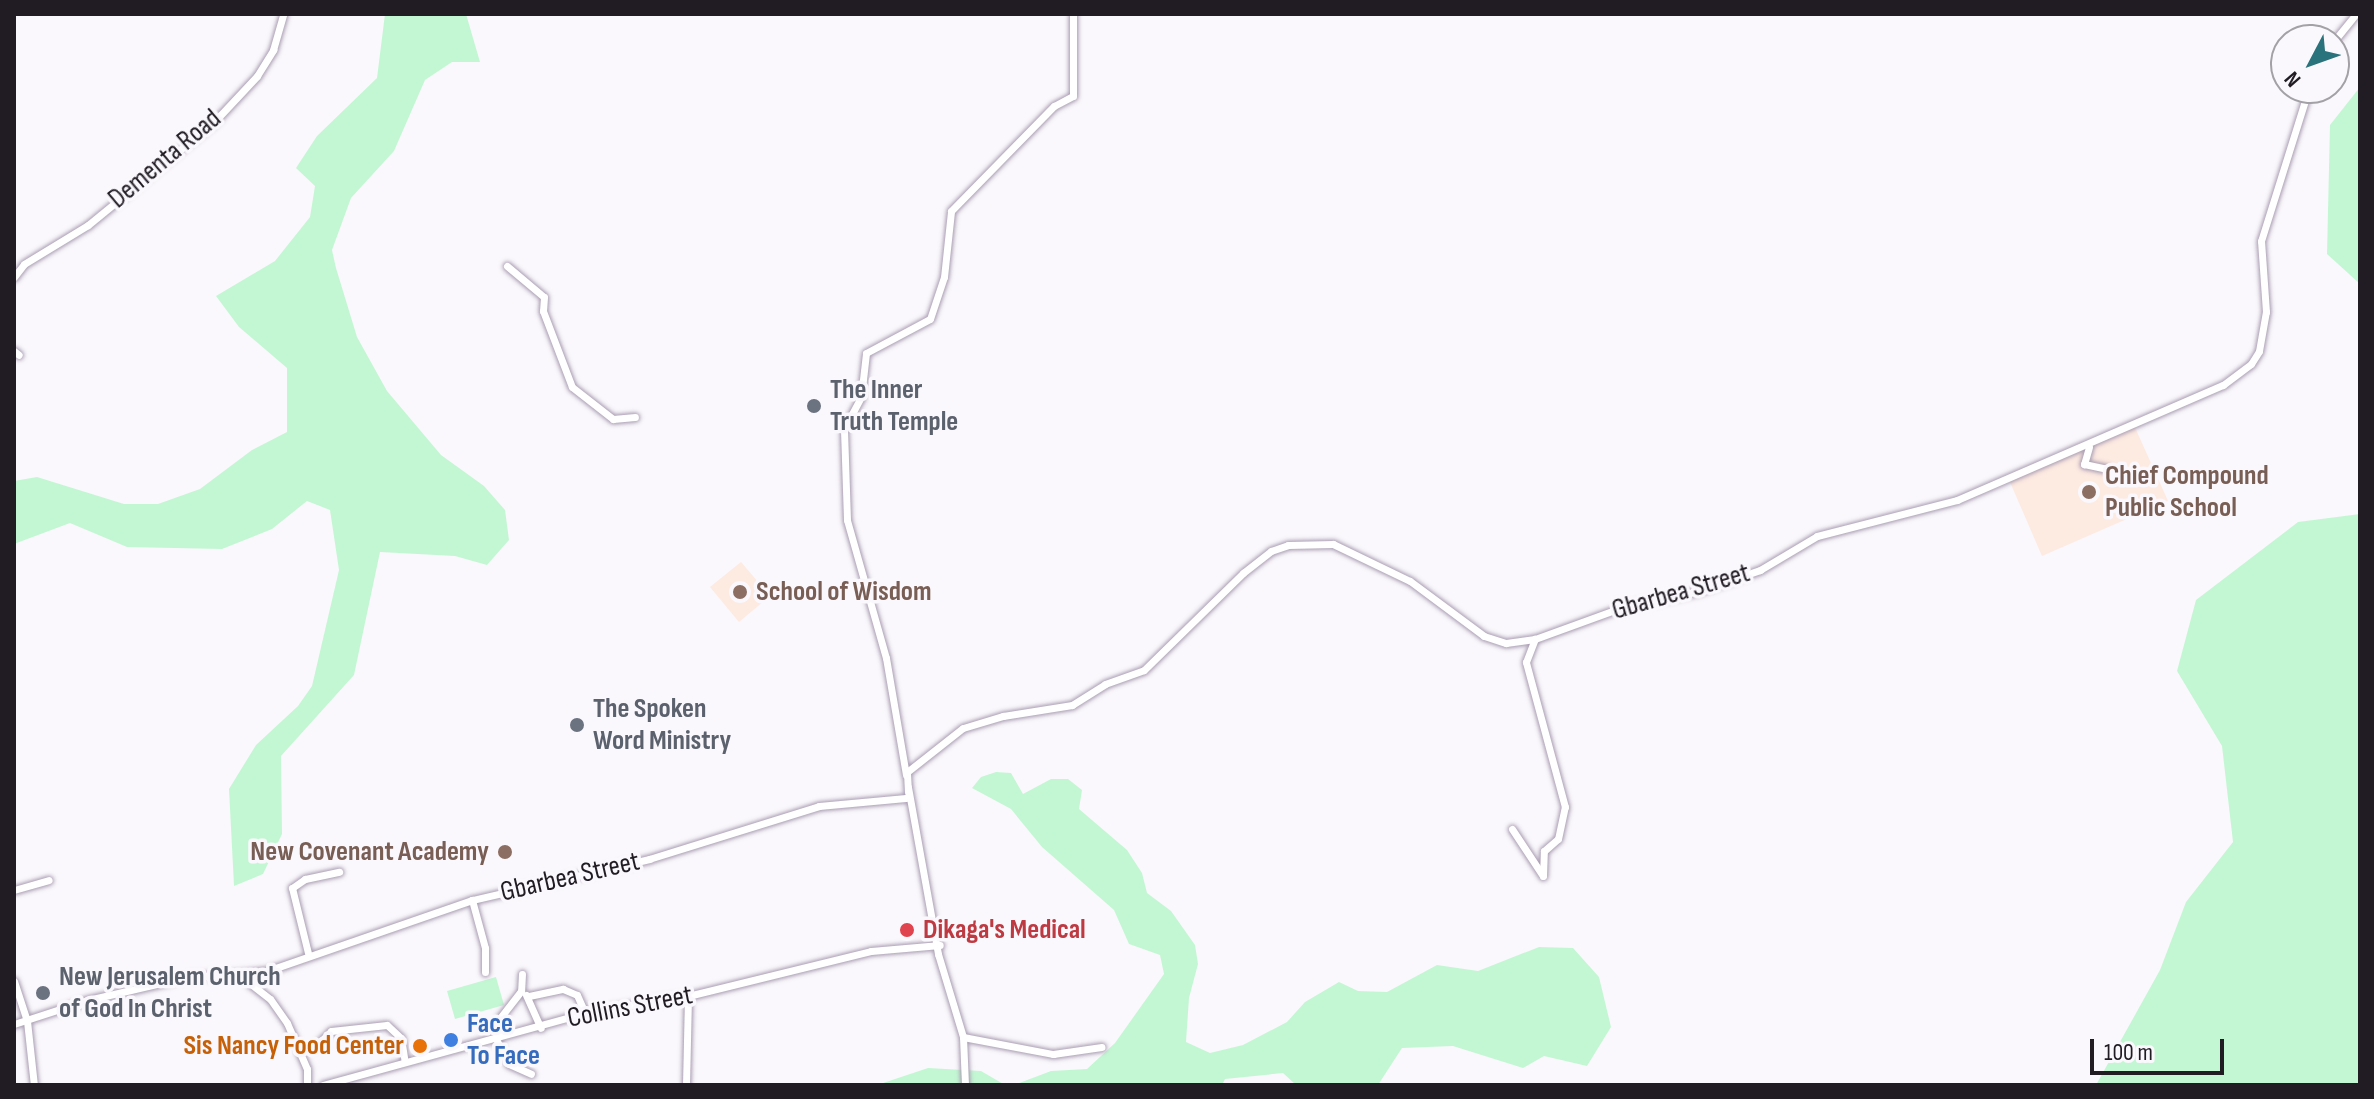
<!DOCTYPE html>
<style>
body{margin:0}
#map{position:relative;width:2374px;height:1099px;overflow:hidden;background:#faf8fc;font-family:"Sofia Sans Condensed",sans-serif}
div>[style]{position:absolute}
.education>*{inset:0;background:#fdeae1}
.green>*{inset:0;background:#c3f7d3}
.roads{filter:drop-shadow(0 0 2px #a99db2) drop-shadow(0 0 2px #a99db2)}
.street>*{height:7px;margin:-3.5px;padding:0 3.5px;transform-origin:3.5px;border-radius:3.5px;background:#fff}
.dots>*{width:22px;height:22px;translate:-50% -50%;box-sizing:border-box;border:4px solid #faf8fc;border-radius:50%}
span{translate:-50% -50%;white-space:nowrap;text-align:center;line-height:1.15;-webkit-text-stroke:7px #faf8fc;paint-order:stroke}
.street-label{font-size:28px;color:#211c24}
.worship-label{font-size:28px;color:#5b616d;font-weight:700}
.left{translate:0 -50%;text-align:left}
.education-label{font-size:28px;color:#785e54;font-weight:700}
.right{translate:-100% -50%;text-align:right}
.health-label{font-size:28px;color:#be3a42;font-weight:700}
.shop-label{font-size:28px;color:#366cbe;font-weight:700}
.food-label{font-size:28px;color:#c56008;font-weight:700}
.frame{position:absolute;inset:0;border:16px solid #211c24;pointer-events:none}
.north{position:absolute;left:2270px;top:24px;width:80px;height:80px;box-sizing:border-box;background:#faf8fc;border:2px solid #a3a0a6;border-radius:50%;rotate:229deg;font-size:22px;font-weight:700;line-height:32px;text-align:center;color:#211c24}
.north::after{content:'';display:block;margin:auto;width:28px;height:36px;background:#2a727c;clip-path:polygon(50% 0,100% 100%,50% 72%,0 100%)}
.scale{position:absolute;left:2090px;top:1039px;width:134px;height:36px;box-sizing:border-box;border:4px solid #211c24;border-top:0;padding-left:10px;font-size:24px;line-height:28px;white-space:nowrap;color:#211c24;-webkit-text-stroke:6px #faf8fc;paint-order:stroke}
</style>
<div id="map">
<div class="education">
<i style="clip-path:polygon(2133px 423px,2168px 501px,2042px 556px,2010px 482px)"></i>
<i style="clip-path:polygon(741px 562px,770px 596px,739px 622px,710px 587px)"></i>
</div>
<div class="green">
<i style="clip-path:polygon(385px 14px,466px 14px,480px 62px,452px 62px,425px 80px,394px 151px,351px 198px,332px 250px,336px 268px,357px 337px,387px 391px,441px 455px,484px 486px,505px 510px,509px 540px,487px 565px,455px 556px,380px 552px,354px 675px,281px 756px,282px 834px,263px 874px,234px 886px,229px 789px,256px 745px,298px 706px,312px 686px,339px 570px,330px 510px,307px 501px,272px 529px,222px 549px,127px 547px,70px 523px,14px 544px,14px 481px,37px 477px,124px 504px,158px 504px,200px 489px,252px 450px,287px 432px,287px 368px,239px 327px,216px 296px,275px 261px,310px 217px,315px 186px,296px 168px,317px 136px,377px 78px)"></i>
<i style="clip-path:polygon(2360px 87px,2360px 284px,2327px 254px,2330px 125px)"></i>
<i style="clip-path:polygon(2360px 514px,2360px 1085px,2096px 1085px,2160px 970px,2186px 902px,2233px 842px,2222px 746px,2177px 671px,2196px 600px,2298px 522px)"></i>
<i style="clip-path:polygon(996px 772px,1011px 773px,1023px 794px,1051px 779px,1068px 779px,1082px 790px,1079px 809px,1127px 850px,1142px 873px,1147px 893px,1171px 911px,1195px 945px,1198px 964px,1189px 998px,1186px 1042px,1210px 1053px,1243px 1045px,1287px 1022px,1305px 1002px,1339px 982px,1358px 991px,1387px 992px,1437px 965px,1478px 971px,1539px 947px,1573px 948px,1599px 977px,1611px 1027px,1587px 1066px,1544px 1056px,1523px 1068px,1453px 1046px,1402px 1048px,1378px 1085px,1296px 1085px,1283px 1073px,1225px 1079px,1222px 1085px,1014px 1085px,1051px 1071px,1087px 1069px,1115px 1043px,1164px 974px,1160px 955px,1129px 944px,1114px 910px,1042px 847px,1011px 809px,972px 788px,981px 777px)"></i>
<i style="clip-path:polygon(496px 977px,504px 1005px,455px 1019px,447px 991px)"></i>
<i style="clip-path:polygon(928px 1068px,981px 1071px,1005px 1085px,877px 1085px)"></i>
</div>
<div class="roads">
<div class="street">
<i style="left:2334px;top:41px;width:35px;rotate:-51deg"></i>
<i style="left:507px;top:266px;width:48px;rotate:40deg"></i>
<i style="left:544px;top:297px;width:14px;rotate:94deg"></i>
<i style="left:543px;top:311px;width:81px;rotate:69.1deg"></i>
<i style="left:572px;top:387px;width:52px;rotate:38deg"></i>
<i style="left:613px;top:419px;width:22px;rotate:-5deg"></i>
<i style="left:14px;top:277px;width:16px;rotate:-52deg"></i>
<i style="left:24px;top:264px;width:75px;rotate:-31.4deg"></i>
<i style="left:88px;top:225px;width:163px;rotate:-39.3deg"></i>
<i style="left:214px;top:122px;width:63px;rotate:-46.9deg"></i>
<i style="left:257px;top:76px;width:31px;rotate:-58deg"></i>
<i style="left:273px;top:50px;width:37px;rotate:-74deg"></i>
<i style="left:14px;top:351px;width:6px;rotate:39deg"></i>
<i style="left:2089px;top:447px;width:18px;rotate:106deg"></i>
<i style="left:2084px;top:464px;width:24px;rotate:12deg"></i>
<i style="left:906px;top:775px;width:119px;rotate:-99.7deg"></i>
<i style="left:886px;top:658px;width:143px;rotate:-105.8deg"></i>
<i style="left:847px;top:520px;width:91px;rotate:-91.9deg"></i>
<i style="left:844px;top:429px;width:36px;rotate:-62deg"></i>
<i style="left:861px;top:397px;width:44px;rotate:-83.5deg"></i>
<i style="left:866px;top:353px;width:72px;rotate:-28deg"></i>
<i style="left:930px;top:319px;width:44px;rotate:-71.6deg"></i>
<i style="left:944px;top:277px;width:66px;rotate:-83.9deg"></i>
<i style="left:951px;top:211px;width:147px;rotate:-45.6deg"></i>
<i style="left:1054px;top:106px;width:21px;rotate:-28deg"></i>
<i style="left:1073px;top:96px;width:82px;rotate:-90deg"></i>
<i style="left:908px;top:787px;width:170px;rotate:79.8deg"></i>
<i style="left:938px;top:954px;width:87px;rotate:73.2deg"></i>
<i style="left:963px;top:1037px;width:48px;rotate:87.6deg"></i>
<i style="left:908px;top:792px;width:20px;rotate:-93deg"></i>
<i style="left:907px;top:772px;width:71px;rotate:-38.2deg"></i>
<i style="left:963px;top:728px;width:42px;rotate:-16.7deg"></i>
<i style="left:1003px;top:716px;width:70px;rotate:-9.1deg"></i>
<i style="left:1072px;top:705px;width:39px;rotate:-32deg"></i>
<i style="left:1105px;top:684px;width:41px;rotate:-19.7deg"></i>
<i style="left:1144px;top:670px;width:139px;rotate:-44.4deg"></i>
<i style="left:1243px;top:573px;width:36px;rotate:-38deg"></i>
<i style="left:1271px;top:551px;width:18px;rotate:-19deg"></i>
<i style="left:1288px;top:545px;width:45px;rotate:-1.3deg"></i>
<i style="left:1333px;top:544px;width:85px;rotate:25.7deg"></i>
<i style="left:1410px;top:581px;width:92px;rotate:36.6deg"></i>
<i style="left:1484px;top:636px;width:23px;rotate:18deg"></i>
<i style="left:1506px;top:643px;width:29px;rotate:-8deg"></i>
<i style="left:1535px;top:639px;width:90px;rotate:-20deg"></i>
<i style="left:1620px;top:608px;width:81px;rotate:-12.1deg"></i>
<i style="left:1699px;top:591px;width:65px;rotate:-19deg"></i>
<i style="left:1760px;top:570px;width:66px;rotate:-30.8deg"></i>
<i style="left:1817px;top:536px;width:145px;rotate:-14.4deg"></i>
<i style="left:1957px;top:500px;width:290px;rotate:-23.4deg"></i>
<i style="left:2223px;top:385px;width:35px;rotate:-37deg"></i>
<i style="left:2251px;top:364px;width:15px;rotate:-58deg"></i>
<i style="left:2259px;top:351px;width:40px;rotate:-80deg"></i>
<i style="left:2266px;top:312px;width:71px;rotate:-94deg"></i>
<i style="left:2261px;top:241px;width:160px;rotate:-72.6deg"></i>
<i style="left:1512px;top:829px;width:56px;rotate:56.6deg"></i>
<i style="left:1543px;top:876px;width:25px;rotate:-88deg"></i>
<i style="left:1544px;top:851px;width:18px;rotate:-41deg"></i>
<i style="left:1558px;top:839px;width:33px;rotate:-78deg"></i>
<i style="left:1565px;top:807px;width:150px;rotate:-105.1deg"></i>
<i style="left:1526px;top:662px;width:25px;rotate:-69deg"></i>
<i style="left:14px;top:890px;width:36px;rotate:-16deg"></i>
<i style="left:472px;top:900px;width:50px;rotate:74.8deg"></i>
<i style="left:485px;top:948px;width:24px;rotate:90deg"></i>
<i style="left:308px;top:953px;width:67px;rotate:-103.8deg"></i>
<i style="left:292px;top:888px;width:16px;rotate:-35deg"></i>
<i style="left:305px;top:879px;width:35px;rotate:-12deg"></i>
<i style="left:522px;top:974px;width:17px;rotate:93deg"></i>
<i style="left:521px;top:991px;width:34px;rotate:128deg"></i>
<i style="left:500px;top:1018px;width:21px;rotate:101deg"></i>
<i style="left:496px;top:1039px;width:28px;rotate:63deg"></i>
<i style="left:509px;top:1064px;width:24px;rotate:24deg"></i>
<i style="left:14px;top:981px;width:42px;rotate:72deg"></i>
<i style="left:27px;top:1021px;width:64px;rotate:83.8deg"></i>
<i style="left:526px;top:995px;width:36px;rotate:66deg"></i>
<i style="left:529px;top:996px;width:35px;rotate:-12deg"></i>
<i style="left:563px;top:989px;width:15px;rotate:23deg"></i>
<i style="left:577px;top:995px;width:20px;rotate:66deg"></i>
<i style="left:14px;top:1024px;width:78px;rotate:-18deg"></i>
<i style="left:88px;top:1000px;width:102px;rotate:-13.1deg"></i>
<i style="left:187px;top:977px;width:51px;rotate:-3.4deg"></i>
<i style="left:963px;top:1037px;width:92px;rotate:10.7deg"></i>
<i style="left:1053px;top:1054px;width:49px;rotate:-8.3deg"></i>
<i style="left:316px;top:1046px;width:21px;rotate:-45deg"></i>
<i style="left:331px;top:1031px;width:56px;rotate:-6.1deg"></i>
<i style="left:387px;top:1025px;width:19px;rotate:43deg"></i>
<i style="left:401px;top:1038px;width:24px;rotate:81deg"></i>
<i style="left:307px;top:1085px;width:16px;rotate:-90deg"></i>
<i style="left:307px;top:1069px;width:50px;rotate:-113.5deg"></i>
<i style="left:287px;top:1023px;width:29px;rotate:-125deg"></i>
<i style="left:270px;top:999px;width:41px;rotate:-142deg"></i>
<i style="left:238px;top:974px;width:29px;rotate:-6deg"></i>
<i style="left:267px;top:971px;width:217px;rotate:-19.1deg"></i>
<i style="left:472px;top:900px;width:182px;rotate:-13deg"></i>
<i style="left:649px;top:859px;width:178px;rotate:-17.3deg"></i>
<i style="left:819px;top:806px;width:87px;rotate:-5.3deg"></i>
<i style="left:323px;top:1085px;width:275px;rotate:-15.4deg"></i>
<i style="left:588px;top:1012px;width:101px;rotate:-9.1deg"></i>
<i style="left:688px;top:996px;width:188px;rotate:-13.8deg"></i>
<i style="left:871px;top:951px;width:69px;rotate:-5deg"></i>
<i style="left:686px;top:1085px;width:89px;rotate:-88.7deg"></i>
</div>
</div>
<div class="dots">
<i style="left:814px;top:406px;background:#6b7280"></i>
<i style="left:2089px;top:492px;background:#8d6e63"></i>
<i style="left:740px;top:592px;background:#8d6e63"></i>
<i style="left:577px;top:725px;background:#6b7280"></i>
<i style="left:505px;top:852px;background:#8d6e63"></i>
<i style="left:907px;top:930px;background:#e0444e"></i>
<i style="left:43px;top:993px;background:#6b7280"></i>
<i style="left:451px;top:1040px;background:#3f7fe0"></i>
<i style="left:420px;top:1046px;background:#e8710a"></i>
</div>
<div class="street-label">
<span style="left:165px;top:159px;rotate:-40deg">Dementa Road</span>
<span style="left:1681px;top:592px;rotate:-16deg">Gbarbea Street</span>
<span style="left:570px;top:877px;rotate:-13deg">Gbarbea Street</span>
<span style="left:630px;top:1007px;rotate:-11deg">Collins Street</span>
</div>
<div class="worship-label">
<span class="left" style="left:830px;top:406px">The Inner<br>Truth Temple</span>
<span class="left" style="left:593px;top:725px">The Spoken<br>Word Ministry</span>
<span class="left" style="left:59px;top:993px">New Jerusalem Church<br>of God In Christ</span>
</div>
<div class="education-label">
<span class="left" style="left:2105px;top:492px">Chief Compound<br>Public School</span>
<span class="left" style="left:756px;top:592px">School of Wisdom</span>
<span class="right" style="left:489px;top:852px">New Covenant Academy</span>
</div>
<div class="health-label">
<span class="left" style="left:923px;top:930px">Dikaga's Medical</span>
</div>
<div class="shop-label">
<span class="left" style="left:467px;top:1040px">Face<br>To Face</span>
</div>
<div class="food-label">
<span class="right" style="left:404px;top:1046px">Sis Nancy Food Center</span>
</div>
<div class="frame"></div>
<div class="north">N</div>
<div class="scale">100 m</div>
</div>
